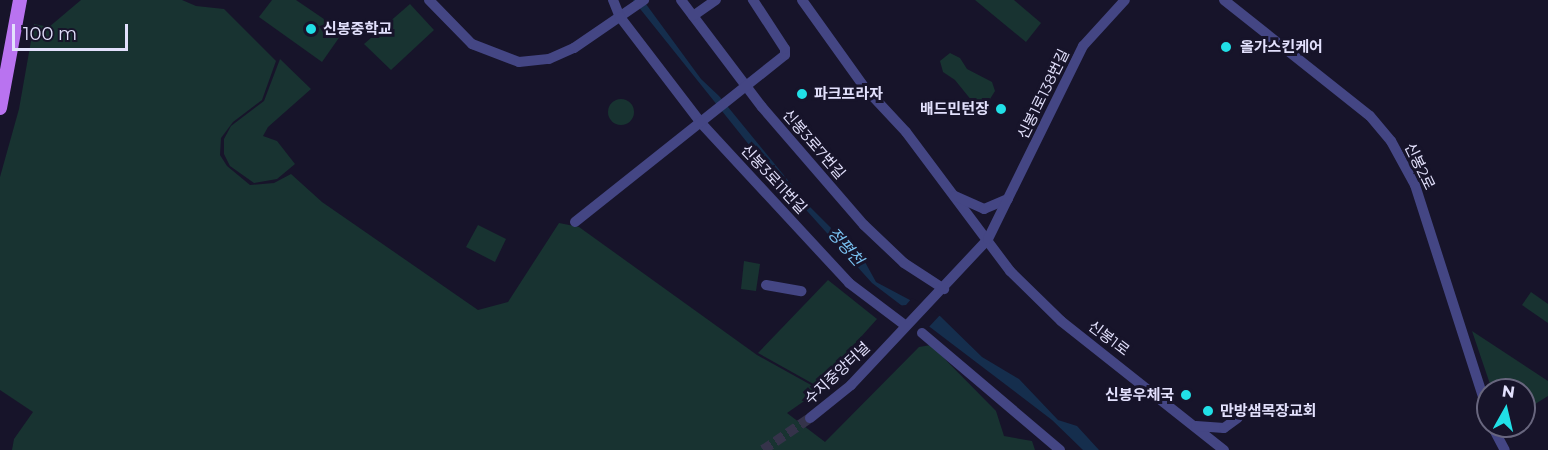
<!DOCTYPE html>
<meta charset="utf-8">
<style>
body{margin:0}
#map{position:relative;width:1548px;height:450px;overflow:hidden;background:#17142a;font-family:Montserrat,"Noto Sans KR",sans-serif}
div>[style]{position:absolute}
.green>*{inset:0;background:#183331}
.round{border-radius:50%}
.water>*{inset:0;background:#152e4d}
.pier>*{inset:0;background:#17142a}
.minor-tunnel>*{height:10px;margin-top:-5px;transform-origin:0;background:repeating-linear-gradient(90deg,#35334a 0 10px,transparent 0 15px)}
.minor>*{height:10px;margin:-5px;padding:0 5px;transform-origin:5px;border-radius:5px;background:#444684}
.major>*{height:14px;margin:-7px;padding:0 7px;transform-origin:7px;border-radius:7px;background:#b973f0}
.dots>*{width:16px;height:16px;translate:-50% -50%;box-sizing:border-box;border:3px solid #17142a;border-radius:50%}
span{translate:-50% -50%;white-space:nowrap;text-align:center;line-height:1.15;-webkit-text-stroke:6px #17142a;paint-order:stroke}
.poi-label{font-size:15px;color:#e2e0fc;font-weight:700}
.left{translate:0 -50%;text-align:left}
.right{translate:-100% -50%;text-align:right}
.street-label{font-size:15px;color:#e2e0fc}
.water-label{font-size:16px;color:#79c1f1;font-style:italic}
.north{position:absolute;left:1476px;top:378px;width:60px;height:60px;box-sizing:border-box;background:#17142a;border:2px solid #68667e;border-radius:50%;rotate:8deg;font-size:16px;font-weight:700;line-height:24px;text-align:center;color:#e2e0fc}
.north::after{content:'';display:block;margin:auto;width:21px;height:27px;background:#21e0e7;clip-path:polygon(50% 0,100% 100%,50% 72%,0 100%)}
.scale{position:absolute;left:12px;top:24px;width:116px;height:27px;box-sizing:border-box;border:3px solid #e2e0fc;border-top:0;padding-left:8px;font-size:18px;line-height:21px;white-space:nowrap;color:#e2e0fc;-webkit-text-stroke:4px #17142a;paint-order:stroke}
</style>
<div id="map">
<div class="green">
<i style="clip-path:polygon(81px 0,182px 0,196px 6px,224px 9px,276px 61px,262px 100px,233px 122px,221px 138px,220px 155px,227px 166px,250px 185px,274px 183px,291px 174px,322px 202px,478px 310px,508px 302px,559px 223px,579px 227px,757px 355px,820px 390px,787px 413px,825px 442px,919px 347px,931px 345px,996px 411px,1004px 436px,1032px 441px,1035px 450px,12px 450px,14px 439px,33px 412px,0 390px,0 177px,19px 109px,34px 24px,49px 27px)"></i>
<i style="clip-path:polygon(272px 0,296px 0,343px 32px,322px 62px,259px 17px)"></i>
<i style="clip-path:polygon(975px 0,1014px 0,1041px 23px,1026px 42px)"></i>
<i style="clip-path:polygon(410px 4px,434px 30px,391px 70px,364px 44px)"></i>
<i style="clip-path:polygon(950px 53px,960px 58px,967px 69px,992px 82px,995px 91px,990px 99px,972px 101px,955px 80px,943px 72px,940px 61px)"></i>
<i style="clip-path:polygon(280px 59px,311px 89px,268px 127px,263px 136px,277px 141px,295px 164px,277px 179px,254px 183px,230px 166px,224px 154px,224px 139px,231px 126px,264px 101px)"></i>
<i class="round" style="left:608px;top:99px;width:26px;height:26px"></i>
<i style="clip-path:polygon(478px 225px,506px 239px,495px 262px,466px 247px)"></i>
<i style="clip-path:polygon(744px 261px,760px 264px,756px 291px,741px 289px)"></i>
<i style="clip-path:polygon(828px 280px,877px 319px,817px 386px,758px 353px)"></i>
<i style="clip-path:polygon(1531px 292px,1548px 304px,1548px 323px,1522px 305px)"></i>
<i style="clip-path:polygon(1472px 331px,1548px 381px,1548px 396px,1524px 411px,1524px 390px,1492px 390px)"></i>
</div>
<div class="water">
<i style="clip-path:polygon(633px 0,643px 0,701px 79px,719px 96px,809px 206px,865px 262px,876px 282px,940px 316px,982px 357px,1019px 379px,1058px 420px,1077px 426px,1099px 450px,1083px 450px,1052px 420px,872px 283px,762px 161px)"></i>
</div>
<div class="pier">
<i style="clip-path:polygon(912px 298px,941px 314px,927px 329px,897px 306px,906px 305px)"></i>
</div>
<div class="minor-tunnel">
<i style="left:763px;top:450px;width:57px;rotate:-34.2deg"></i>
</div>
<div class="minor">
<i style="left:429px;top:0;width:62px;rotate:45.7deg"></i>
<i style="left:472px;top:44px;width:50px;rotate:21deg"></i>
<i style="left:519px;top:62px;width:30px;rotate:-6deg"></i>
<i style="left:549px;top:59px;width:27px;rotate:-24deg"></i>
<i style="left:574px;top:48px;width:85px;rotate:-34.4deg"></i>
<i style="left:613px;top:0;width:18px;rotate:68deg"></i>
<i style="left:620px;top:17px;width:133px;rotate:52.6deg"></i>
<i style="left:701px;top:123px;width:218px;rotate:47.2deg"></i>
<i style="left:849px;top:283px;width:71px;rotate:37deg"></i>
<i style="left:681px;top:0;width:134px;rotate:52.9deg"></i>
<i style="left:762px;top:107px;width:156px;rotate:49.2deg"></i>
<i style="left:864px;top:225px;width:55px;rotate:43.5deg"></i>
<i style="left:904px;top:263px;width:48px;rotate:33deg"></i>
<i style="left:802px;top:0;width:108px;rotate:54.4deg"></i>
<i style="left:865px;top:88px;width:60px;rotate:47deg"></i>
<i style="left:906px;top:132px;width:174px;rotate:53.2deg"></i>
<i style="left:1010px;top:271px;width:71px;rotate:44.4deg"></i>
<i style="left:1061px;top:321px;width:208px;rotate:38.4deg"></i>
<i style="left:1224px;top:0;width:186px;rotate:38.5deg"></i>
<i style="left:1370px;top:116px;width:33px;rotate:50deg"></i>
<i style="left:1391px;top:141px;width:50px;rotate:61.4deg"></i>
<i style="left:1415px;top:185px;width:239px;rotate:72.2deg"></i>
<i style="left:693px;top:16px;width:28px;rotate:-35deg"></i>
<i style="left:955px;top:196px;width:32px;rotate:24deg"></i>
<i style="left:984px;top:209px;width:26px;rotate:-23deg"></i>
<i style="left:575px;top:222px;width:268px;rotate:-38.5deg"></i>
<i style="left:785px;top:55px;width:6px;rotate:-90deg"></i>
<i style="left:785px;top:49px;width:59px;rotate:-123.1deg"></i>
<i style="left:766px;top:285px;width:36px;rotate:10deg"></i>
<i style="left:922px;top:333px;width:181px;rotate:40.3deg"></i>
<i style="left:810px;top:418px;width:53px;rotate:-38.8deg"></i>
<i style="left:851px;top:385px;width:200px;rotate:-46.8deg"></i>
<i style="left:988px;top:239px;width:215px;rotate:-63.8deg"></i>
<i style="left:1083px;top:46px;width:62px;rotate:-47.6deg"></i>
<i style="left:1196px;top:426px;width:28px;rotate:4deg"></i>
<i style="left:1224px;top:428px;width:17px;rotate:-36deg"></i>
<i style="left:1492px;top:426px;width:27px;rotate:62deg"></i>
</div>
<div class="major">
<i style="left:0;top:108px;width:110px;rotate:-79.5deg"></i>
</div>
<div class="dots">
<i style="left:311px;top:29px;background:#21e0e7"></i>
<i style="left:1226px;top:47px;background:#21e0e7"></i>
<i style="left:802px;top:94px;background:#21e0e7"></i>
<i style="left:1001px;top:109px;background:#21e0e7"></i>
<i style="left:1186px;top:395px;background:#21e0e7"></i>
<i style="left:1208px;top:411px;background:#21e0e7"></i>
</div>
<div class="poi-label">
<span class="left" style="left:323px;top:29px">신봉중학교</span>
<span class="left" style="left:1240px;top:47px">올가스킨케어</span>
<span class="left" style="left:814px;top:94px">파크프라자</span>
<span class="right" style="left:989px;top:109px">배드민턴장</span>
<span class="right" style="left:1174px;top:395px">신봉우체국</span>
<span class="left" style="left:1220px;top:411px">만방샘목장교회</span>
</div>
<div class="street-label">
<span style="left:1043px;top:94px;rotate:-64deg">신봉1로138번길</span>
<span style="left:814px;top:144px;rotate:49deg">신봉3로7번길</span>
<span style="left:1420px;top:166px;rotate:64deg">신봉2로</span>
<span style="left:774px;top:179px;rotate:47deg">신봉3로11번길</span>
<span style="left:1109px;top:338px;rotate:37deg">신봉1로</span>
<span style="left:837px;top:373px;rotate:-43deg">수지중앙터널</span>
</div>
<div class="water-label">
<span style="left:845px;top:247px;rotate:48deg">정평천</span>
</div>
<div class="north">N</div>
<div class="scale">100 m</div>
</div>
